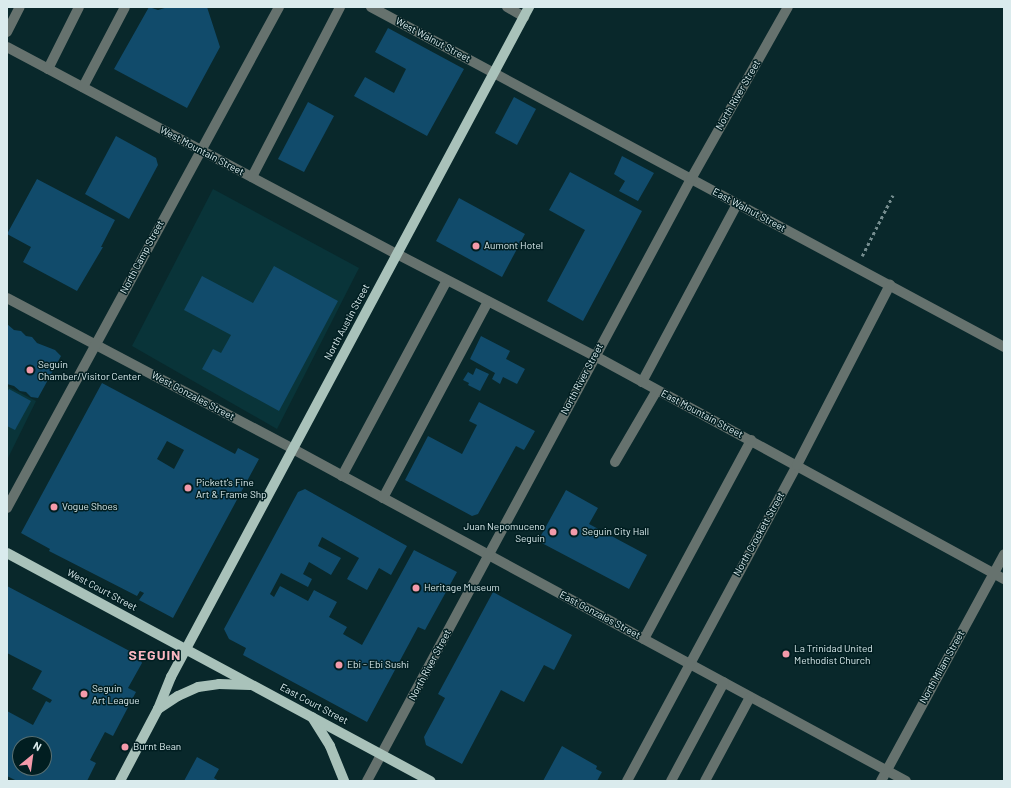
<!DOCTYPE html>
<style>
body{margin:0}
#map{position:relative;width:1011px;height:788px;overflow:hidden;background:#09282b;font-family:Barlow,sans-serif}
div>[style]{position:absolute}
.built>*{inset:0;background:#093439}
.building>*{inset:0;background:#114b6b}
.path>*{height:2.5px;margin-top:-1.25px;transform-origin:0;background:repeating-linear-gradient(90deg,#758d8f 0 3px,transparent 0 6px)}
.minor>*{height:10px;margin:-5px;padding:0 5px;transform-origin:5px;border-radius:5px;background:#66726e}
.major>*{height:10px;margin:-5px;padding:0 5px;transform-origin:5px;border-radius:5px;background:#a9c2ba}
.dots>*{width:11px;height:11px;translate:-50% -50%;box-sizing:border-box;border:2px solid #011e21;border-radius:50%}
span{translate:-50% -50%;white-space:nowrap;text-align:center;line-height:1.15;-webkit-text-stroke:3px #011e21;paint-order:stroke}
.street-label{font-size:10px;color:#daebed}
.poi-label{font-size:10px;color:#daebed}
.left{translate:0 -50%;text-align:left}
.right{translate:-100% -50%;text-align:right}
.district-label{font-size:14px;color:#fab6c1;font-weight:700;letter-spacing:1px}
.frame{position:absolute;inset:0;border:8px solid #daebed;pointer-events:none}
.north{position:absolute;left:12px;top:736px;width:40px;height:40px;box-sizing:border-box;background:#011e21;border:1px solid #587073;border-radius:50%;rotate:29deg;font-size:11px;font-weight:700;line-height:16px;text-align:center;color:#daebed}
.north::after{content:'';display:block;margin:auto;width:14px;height:18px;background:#f39aaa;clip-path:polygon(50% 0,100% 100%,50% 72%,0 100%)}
</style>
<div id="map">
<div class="built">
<i style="clip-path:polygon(213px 189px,359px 268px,277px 429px,132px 346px)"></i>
<i style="clip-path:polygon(7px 386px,36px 401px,7px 460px)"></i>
</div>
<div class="building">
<i style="clip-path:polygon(149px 7px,158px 10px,168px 7px,207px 7px,220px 47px,187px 108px,114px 69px)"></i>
<i style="clip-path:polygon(388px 28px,464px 69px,427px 136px,354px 96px,365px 77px,394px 93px,406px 69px,375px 52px)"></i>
<i style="clip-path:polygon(514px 97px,536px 109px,517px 145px,495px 133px)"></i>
<i style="clip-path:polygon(308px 102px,334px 116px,304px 172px,278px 159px)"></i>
<i style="clip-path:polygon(116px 136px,156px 158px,158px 165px,129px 219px,85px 194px)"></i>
<i style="clip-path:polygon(622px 156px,654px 173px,638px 201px,619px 191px,625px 181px,614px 174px)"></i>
<i style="clip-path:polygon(570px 172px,642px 211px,583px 321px,547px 301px,585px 230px,549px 210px)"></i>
<i style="clip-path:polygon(37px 179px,115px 220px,101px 247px,103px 247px,77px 291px,23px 262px,31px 247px,7px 234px)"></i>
<i style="clip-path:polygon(459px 198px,525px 234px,502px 277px,436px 241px)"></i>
<i style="clip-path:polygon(274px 266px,338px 301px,279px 411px,202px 369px,213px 349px,221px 353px,231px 335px,184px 310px,202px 276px,253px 303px)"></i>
<i style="clip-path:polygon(7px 324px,14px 330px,21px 331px,26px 336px,32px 337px,37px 343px,55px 350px,61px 356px,38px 398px,31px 397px,26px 392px,20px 391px,14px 386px,7px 384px)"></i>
<i style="clip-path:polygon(481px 336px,510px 351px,506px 359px,525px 369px,517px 384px,503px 377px,500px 384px,492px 379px,495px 373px,470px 359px)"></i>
<i style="clip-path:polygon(476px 368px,489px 374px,480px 391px,468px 385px,469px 383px,463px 380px,468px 372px,473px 375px)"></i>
<i style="clip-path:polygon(evenodd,102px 383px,235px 454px,238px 448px,259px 459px,173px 618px,139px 600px,144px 593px,140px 591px,137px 596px,49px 551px,50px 549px,21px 533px,102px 383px,167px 441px,184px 450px,174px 469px,157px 459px,167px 441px)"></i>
<i style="clip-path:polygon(9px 389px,31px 401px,15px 430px,7px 426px,7px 392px)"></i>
<i style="clip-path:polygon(479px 402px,535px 431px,524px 450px,516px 446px,478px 514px,472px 516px,405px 480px,428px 436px,462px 454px,477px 425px,469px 421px)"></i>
<i style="clip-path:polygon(305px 489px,407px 546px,391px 575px,379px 568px,367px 590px,347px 579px,359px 558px,322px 537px,318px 546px,341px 558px,331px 575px,309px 562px,303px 574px,312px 579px,308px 587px,281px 573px,270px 594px,274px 597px,280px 586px,308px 601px,314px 590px,337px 602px,329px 617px,347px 627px,343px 634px,362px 645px,414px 550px,457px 572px,425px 630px,418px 627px,367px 722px,243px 655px,246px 648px,229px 639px,224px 629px,298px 492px)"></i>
<i style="clip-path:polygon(566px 490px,598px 508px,589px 524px,647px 555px,629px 589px,538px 541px)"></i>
<i style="clip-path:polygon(evenodd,7px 586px,139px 656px,142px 663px,128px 688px,136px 692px,113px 736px,105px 732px,90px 760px,96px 763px,87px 781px,17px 781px,7px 776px,7px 711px,33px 725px,46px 701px,50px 703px,52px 700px,32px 689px,42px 671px,7px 653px,7px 586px,20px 744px,44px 744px,44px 768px,20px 768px,20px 744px)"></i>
<i style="clip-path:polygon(493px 592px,572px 635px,554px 670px,544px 665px,524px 702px,501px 690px,462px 764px,426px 745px,424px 737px,445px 698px,438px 694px)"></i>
<i style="clip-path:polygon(562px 746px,597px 766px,596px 769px,602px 772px,597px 781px,543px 781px)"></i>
<i style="clip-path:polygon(197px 757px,219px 769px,214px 778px,219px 781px,184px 781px)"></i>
</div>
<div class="path">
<i style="left:862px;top:256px;width:68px;rotate:-63.1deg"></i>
</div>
<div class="minor">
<i style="left:371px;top:7px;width:719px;rotate:28.24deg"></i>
<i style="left:507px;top:7px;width:20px;rotate:30deg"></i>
<i style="left:7px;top:32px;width:28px;rotate:-63deg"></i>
<i style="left:7px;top:47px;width:442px;rotate:28deg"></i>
<i style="left:397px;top:254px;width:223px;rotate:27.3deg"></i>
<i style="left:595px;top:356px;width:466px;rotate:28.6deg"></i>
<i style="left:48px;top:69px;width:69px;rotate:-63.4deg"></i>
<i style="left:83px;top:87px;width:90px;rotate:-62.3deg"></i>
<i style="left:252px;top:177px;width:191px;rotate:-62.6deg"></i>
<i style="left:7px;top:298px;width:323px;rotate:27.8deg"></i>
<i style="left:293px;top:449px;width:697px;rotate:28.44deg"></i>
<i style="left:642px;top:382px;width:202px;rotate:-61.9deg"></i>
<i style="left:615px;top:462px;width:83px;rotate:-59.7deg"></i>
<i style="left:342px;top:476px;width:222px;rotate:-61.8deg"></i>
<i style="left:383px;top:498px;width:223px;rotate:-61.9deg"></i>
<i style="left:7px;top:508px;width:570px;rotate:-61.5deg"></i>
<i style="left:644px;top:639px;width:226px;rotate:-61.7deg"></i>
<i style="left:367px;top:781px;width:684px;rotate:-61.71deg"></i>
<i style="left:691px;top:179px;width:197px;rotate:-60.6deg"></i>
<i style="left:627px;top:781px;width:359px;rotate:-61.7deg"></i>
<i style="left:797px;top:465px;width:203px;rotate:-62.7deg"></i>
<i style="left:671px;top:781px;width:112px;rotate:-61.8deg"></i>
<i style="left:705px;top:781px;width:95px;rotate:-61.8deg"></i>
<i style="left:881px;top:781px;width:258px;rotate:-61.5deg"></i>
</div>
<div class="major">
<i style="left:7px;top:553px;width:481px;rotate:28.3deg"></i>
<i style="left:158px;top:709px;width:24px;rotate:-33deg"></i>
<i style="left:178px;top:696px;width:22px;rotate:-24deg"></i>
<i style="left:198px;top:687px;width:21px;rotate:-8deg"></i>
<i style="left:219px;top:684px;width:31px;rotate:2deg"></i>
<i style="left:312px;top:717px;width:34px;rotate:58deg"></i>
<i style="left:330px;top:746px;width:38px;rotate:68deg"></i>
<i style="left:120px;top:781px;width:81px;rotate:-62.2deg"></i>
<i style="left:158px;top:709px;width:35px;rotate:-68deg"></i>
<i style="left:171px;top:677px;width:760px;rotate:-61.88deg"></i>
</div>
<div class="dots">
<i style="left:476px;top:246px;background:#f39aaa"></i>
<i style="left:30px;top:370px;background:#f39aaa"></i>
<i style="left:188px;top:488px;background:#f39aaa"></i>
<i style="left:54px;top:507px;background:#f39aaa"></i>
<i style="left:553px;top:532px;background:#f39aaa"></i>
<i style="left:574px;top:532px;background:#f39aaa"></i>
<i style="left:416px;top:588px;background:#f39aaa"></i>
<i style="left:786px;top:654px;background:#f39aaa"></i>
<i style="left:339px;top:665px;background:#f39aaa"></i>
<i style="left:84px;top:694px;background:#f39aaa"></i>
<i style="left:125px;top:747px;background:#f39aaa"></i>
</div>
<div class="street-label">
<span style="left:433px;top:40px;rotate:28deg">West Walnut Street</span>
<span style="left:738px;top:95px;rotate:-60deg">North River Street</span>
<span style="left:202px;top:151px;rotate:28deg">West Mountain Street</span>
<span style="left:749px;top:210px;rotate:28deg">East Walnut Street</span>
<span style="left:142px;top:257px;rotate:-62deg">North Camp Street</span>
<span style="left:347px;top:322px;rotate:-62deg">North Austin Street</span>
<span style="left:582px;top:379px;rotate:-62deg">North River Street</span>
<span style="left:193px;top:396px;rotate:28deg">West Gonzales Street</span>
<span style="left:702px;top:414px;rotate:28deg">East Mountain Street</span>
<span style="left:759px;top:534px;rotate:-61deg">North Crockett Street</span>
<span style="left:102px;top:590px;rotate:28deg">West Court Street</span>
<span style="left:600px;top:615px;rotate:28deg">East Gonzales Street</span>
<span style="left:430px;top:665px;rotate:-62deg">North River Street</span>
<span style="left:942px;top:667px;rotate:-61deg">North Milam Street</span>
<span style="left:314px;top:704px;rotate:28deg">East Court Street</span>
</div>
<div class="poi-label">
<span class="left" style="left:484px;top:246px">Aumont Hotel</span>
<span class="left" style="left:38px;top:370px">Seguin<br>Chamber/Visitor Center</span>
<span class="left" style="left:196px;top:488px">Pickett's Fine<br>Art &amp; Frame Shp</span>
<span class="left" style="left:62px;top:507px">Vogue Shoes</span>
<span class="right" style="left:545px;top:532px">Juan Nepomuceno<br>Seguin</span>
<span class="left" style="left:582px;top:532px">Seguin City Hall</span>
<span class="left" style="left:424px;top:588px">Heritage Museum</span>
<span class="left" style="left:794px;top:654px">La Trinidad United<br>Methodist Church</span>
<span class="left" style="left:347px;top:665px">Ebi - Ebi Sushi</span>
<span class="left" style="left:92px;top:694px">Seguin<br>Art League</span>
<span class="left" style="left:133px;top:747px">Burnt Bean</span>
</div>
<div class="district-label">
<span style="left:155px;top:655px">SEGUIN</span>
</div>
<div class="frame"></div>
<div class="north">N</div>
</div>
